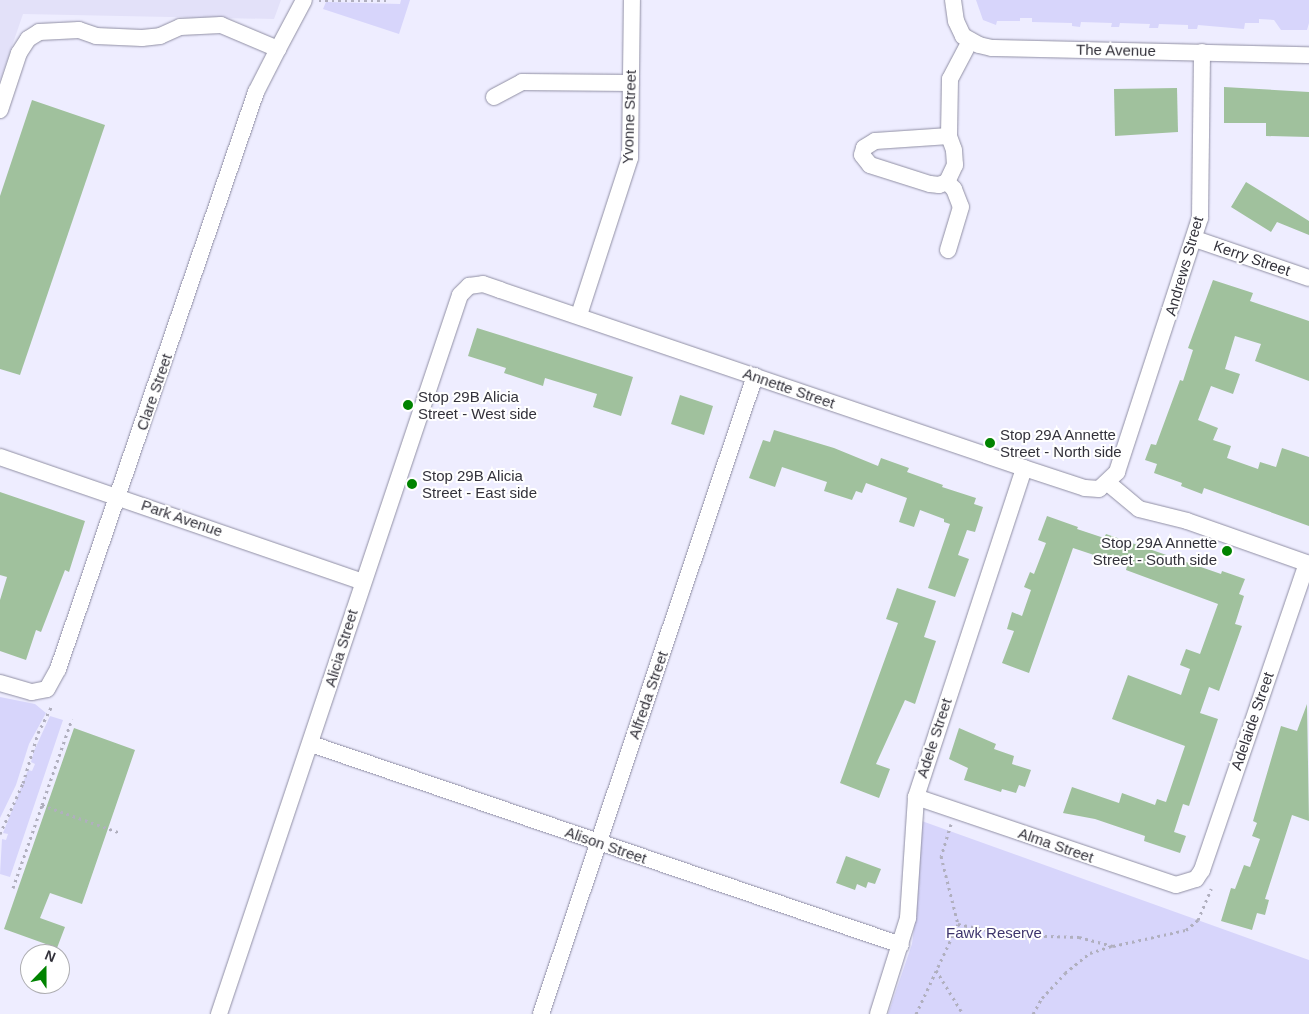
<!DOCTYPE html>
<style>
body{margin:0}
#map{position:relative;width:1309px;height:1014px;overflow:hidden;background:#eeedff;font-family:Helvetica,sans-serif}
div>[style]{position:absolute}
.built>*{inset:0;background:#e3e1f9}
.green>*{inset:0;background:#d7d5fb}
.building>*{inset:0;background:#a0c19d}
.path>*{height:3px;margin-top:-1.5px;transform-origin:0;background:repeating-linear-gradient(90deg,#b0afbe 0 2.5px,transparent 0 6.5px)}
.roads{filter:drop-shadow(0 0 1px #908fa4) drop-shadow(0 0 1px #908fa4)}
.minor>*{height:16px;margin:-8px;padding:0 8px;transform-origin:8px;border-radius:8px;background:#fff}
.dots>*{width:14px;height:14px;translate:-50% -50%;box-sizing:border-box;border:2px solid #fff;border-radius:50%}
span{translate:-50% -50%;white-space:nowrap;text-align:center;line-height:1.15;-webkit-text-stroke:4px #fff;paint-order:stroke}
.street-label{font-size:15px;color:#33323b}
.poi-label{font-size:15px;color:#33323b}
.left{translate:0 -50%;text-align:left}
.right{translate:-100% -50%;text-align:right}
.park-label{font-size:15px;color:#3e356d}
.north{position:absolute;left:20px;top:944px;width:50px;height:50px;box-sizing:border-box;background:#fff;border:1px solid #adadb1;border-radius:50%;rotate:22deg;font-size:14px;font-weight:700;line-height:20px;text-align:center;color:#33323b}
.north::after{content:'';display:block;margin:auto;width:18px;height:22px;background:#008300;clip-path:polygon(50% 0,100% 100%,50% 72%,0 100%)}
</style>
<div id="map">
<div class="built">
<i style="clip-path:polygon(0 0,281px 0,274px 19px,23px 14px,0 81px)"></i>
</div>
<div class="green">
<i style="clip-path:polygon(401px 0,410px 0,399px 34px,323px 9px,326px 2px,400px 4px)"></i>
<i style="clip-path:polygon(976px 0,1309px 0,1309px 23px,1307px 30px,1281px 30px,1274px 20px,1259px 19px,1259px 23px,1245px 23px,1244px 29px,1198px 25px,1197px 29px,1188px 29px,1188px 25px,1159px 24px,1158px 28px,1149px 28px,1150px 24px,1120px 23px,1119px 27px,1111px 27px,1112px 23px,1081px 22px,1080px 27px,1072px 26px,1072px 23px,1032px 22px,1032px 18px,1020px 18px,1020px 21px,997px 21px,996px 25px,983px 20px)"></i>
<i style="clip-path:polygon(0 697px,35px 704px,46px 713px,29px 744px,16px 785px,0 818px)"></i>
<i style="clip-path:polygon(50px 716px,63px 720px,10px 877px,0 874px,2px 839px,6px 840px,8px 834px,3px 833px,28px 770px,32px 771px,35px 764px,31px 762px,34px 751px)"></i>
<i style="clip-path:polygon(919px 820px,1309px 960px,1309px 1014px,888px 1014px,912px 944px,918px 896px)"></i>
</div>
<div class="building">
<i style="clip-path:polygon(1224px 87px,1309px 92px,1309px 137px,1266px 136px,1266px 123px,1224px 123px)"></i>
<i style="clip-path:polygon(1177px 88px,1178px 132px,1115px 136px,1114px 89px)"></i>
<i style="clip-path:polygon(32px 100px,105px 125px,20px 375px,0 369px,0 196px)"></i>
<i style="clip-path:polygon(1246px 182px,1309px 221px,1309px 235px,1277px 222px,1271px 232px,1231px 207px)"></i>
<i style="clip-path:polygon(1213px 280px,1253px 293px,1250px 301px,1309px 321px,1309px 381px,1255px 361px,1261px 344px,1235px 336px,1225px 369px,1240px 374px,1233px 394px,1211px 386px,1198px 420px,1218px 428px,1213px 440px,1231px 446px,1227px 458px,1258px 469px,1260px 462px,1276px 467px,1282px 448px,1309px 457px,1309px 526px,1204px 488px,1202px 494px,1181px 486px,1182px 483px,1154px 473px,1157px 464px,1145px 460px,1151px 444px,1156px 445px,1180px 380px,1183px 381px,1193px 350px,1188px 348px)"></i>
<i style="clip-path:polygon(477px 328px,633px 377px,621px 416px,593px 407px,597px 394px,545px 378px,543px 386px,504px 373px,506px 368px,468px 356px)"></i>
<i style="clip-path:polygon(680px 395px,713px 406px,704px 435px,671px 424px)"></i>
<i style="clip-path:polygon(774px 430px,834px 448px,878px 466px,881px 458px,909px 468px,907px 472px,943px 485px,942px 487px,976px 498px,974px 504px,983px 507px,975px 532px,967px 530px,958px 555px,969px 559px,955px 597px,928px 588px,950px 524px,944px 522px,944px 519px,920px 510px,914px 527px,899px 522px,907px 498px,866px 483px,862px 493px,856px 491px,852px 500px,824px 491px,827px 482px,782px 467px,775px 487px,749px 478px,763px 440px,770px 442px)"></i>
<i style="clip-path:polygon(0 492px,85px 521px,69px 572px,65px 570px,41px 632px,36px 630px,26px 660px,0 651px,0 600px,7px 577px,0 575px)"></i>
<i style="clip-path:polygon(1047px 516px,1078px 527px,1077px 529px,1104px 538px,1106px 534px,1221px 574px,1222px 571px,1245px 579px,1239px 594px,1244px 596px,1235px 624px,1242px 626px,1219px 691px,1209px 687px,1200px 713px,1218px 719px,1189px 806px,1183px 804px,1174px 832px,1186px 836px,1180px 853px,1144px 841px,1145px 836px,1095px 819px,1063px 813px,1072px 787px,1119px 803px,1122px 793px,1155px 805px,1157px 799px,1166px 802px,1185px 746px,1112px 719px,1128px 675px,1181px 695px,1190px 669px,1180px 665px,1186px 649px,1200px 654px,1218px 604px,1126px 570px,1127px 566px,1073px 548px,1029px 673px,1002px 663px,1014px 631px,1007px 629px,1012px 612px,1022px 616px,1031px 590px,1024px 587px,1030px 572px,1034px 574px,1046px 543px,1038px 540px)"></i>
<i style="clip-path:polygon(897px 588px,936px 601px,924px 637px,936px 641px,915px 704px,905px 700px,876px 764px,890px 769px,879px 798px,840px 783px,898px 623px,886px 619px)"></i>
<i style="clip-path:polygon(1307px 704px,1309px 821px,1292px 815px,1265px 899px,1269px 900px,1265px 915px,1257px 913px,1252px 930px,1221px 921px,1231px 888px,1235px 889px,1244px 865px,1250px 867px,1260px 839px,1252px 836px,1257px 823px,1253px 821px,1281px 726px,1297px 731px)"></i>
<i style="clip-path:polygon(74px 728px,135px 750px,82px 904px,50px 893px,40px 918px,65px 927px,57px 948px,4px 929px)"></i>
<i style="clip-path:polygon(959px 728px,996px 744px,994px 749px,1014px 756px,1012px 764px,1031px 770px,1025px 787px,1019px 785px,1016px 793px,1002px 789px,1001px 792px,964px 780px,968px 768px,949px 759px)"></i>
<i style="clip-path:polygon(846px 856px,881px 869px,875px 884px,868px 882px,866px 888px,857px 884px,855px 890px,836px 883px)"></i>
</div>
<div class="path">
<i style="left:319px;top:0;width:70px"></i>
<i style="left:42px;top:805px;width:91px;rotate:-70.8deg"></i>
<i style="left:951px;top:824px;width:34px;rotate:107deg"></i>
<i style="left:941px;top:856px;width:70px;rotate:76deg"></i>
<i style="left:958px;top:924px;width:55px;rotate:11.5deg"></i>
<i style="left:1012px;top:935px;width:67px;rotate:1.7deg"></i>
<i style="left:1079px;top:937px;width:35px;rotate:15deg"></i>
<i style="left:1113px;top:946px;width:75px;rotate:-12.4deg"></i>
<i style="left:1186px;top:930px;width:16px;rotate:-40deg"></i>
<i style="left:1198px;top:920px;width:34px;rotate:-67deg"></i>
<i style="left:0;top:834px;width:56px;rotate:-65.7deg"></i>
<i style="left:23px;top:783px;width:52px;rotate:-73.3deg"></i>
<i style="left:38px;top:733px;width:30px;rotate:-63deg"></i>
<i style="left:13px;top:888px;width:88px;rotate:-70.7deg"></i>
<i style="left:42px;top:805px;width:81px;rotate:19.6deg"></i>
<i style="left:936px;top:970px;width:52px;rotate:58.5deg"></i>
<i style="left:916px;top:1014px;width:99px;rotate:-65deg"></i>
<i style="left:1033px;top:1014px;width:18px;rotate:-61deg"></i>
<i style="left:1042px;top:998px;width:34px;rotate:-47deg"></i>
<i style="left:1065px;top:973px;width:32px;rotate:-39deg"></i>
<i style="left:1090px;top:953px;width:23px;rotate:-18deg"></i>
</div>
<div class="roads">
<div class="minor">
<i style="left:953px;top:0;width:21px;rotate:82deg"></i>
<i style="left:956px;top:21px;width:17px;rotate:65deg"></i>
<i style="left:963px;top:36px;width:18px;rotate:29deg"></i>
<i style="left:979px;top:45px;width:13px;rotate:13deg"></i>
<i style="left:992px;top:48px;width:317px;rotate:1.3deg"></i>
<i style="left:494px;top:97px;width:32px;rotate:-28deg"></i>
<i style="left:522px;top:82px;width:109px;rotate:0.5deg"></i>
<i style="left:0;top:110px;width:60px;rotate:-71.6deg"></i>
<i style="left:19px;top:53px;width:17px;rotate:-57deg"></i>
<i style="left:28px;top:39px;width:13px;rotate:-32deg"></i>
<i style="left:39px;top:32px;width:40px;rotate:-2.9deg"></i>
<i style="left:79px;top:30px;width:18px;rotate:19deg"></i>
<i style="left:96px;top:36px;width:46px;rotate:2.5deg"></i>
<i style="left:142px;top:38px;width:18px;rotate:-6deg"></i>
<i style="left:160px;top:36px;width:22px;rotate:-24deg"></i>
<i style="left:180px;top:27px;width:41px;rotate:-2.8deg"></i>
<i style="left:221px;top:25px;width:62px;rotate:22.8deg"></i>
<i style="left:278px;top:49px;width:55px;rotate:-62deg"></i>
<i style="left:949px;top:136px;width:74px;rotate:176.1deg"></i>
<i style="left:875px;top:141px;width:13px;rotate:148deg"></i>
<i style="left:864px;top:148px;width:7px;rotate:106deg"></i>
<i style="left:862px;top:155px;width:13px;rotate:51deg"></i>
<i style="left:870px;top:165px;width:63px;rotate:17.6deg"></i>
<i style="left:930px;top:184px;width:9px;rotate:6deg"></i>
<i style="left:939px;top:185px;width:9px;rotate:-21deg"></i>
<i style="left:947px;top:182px;width:19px;rotate:-65deg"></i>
<i style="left:955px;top:165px;width:15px;rotate:-94deg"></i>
<i style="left:954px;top:150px;width:15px;rotate:-110deg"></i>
<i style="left:949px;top:136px;width:57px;rotate:-89deg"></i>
<i style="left:950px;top:79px;width:43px;rotate:-62.2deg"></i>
<i style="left:947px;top:182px;width:10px;rotate:45deg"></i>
<i style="left:954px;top:189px;width:19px;rotate:69deg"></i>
<i style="left:961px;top:207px;width:45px;rotate:106.8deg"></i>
<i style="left:1195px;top:239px;width:120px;rotate:18.9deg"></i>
<i style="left:579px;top:315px;width:165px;rotate:-72deg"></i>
<i style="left:630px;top:158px;width:158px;rotate:-89.3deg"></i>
<i style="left:0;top:457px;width:383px;rotate:19deg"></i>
<i style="left:1108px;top:483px;width:40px;rotate:40deg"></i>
<i style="left:1139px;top:509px;width:49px;rotate:14deg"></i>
<i style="left:1187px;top:521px;width:129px;rotate:19.4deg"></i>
<i style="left:0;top:683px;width:33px;rotate:16deg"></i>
<i style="left:32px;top:692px;width:15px;rotate:-11deg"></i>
<i style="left:47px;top:689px;width:23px;rotate:-61deg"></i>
<i style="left:58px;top:669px;width:610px;rotate:-71.06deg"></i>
<i style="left:256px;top:92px;width:48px;rotate:-62.9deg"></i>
<i style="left:311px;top:744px;width:623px;rotate:18.81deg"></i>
<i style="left:916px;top:797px;width:274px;rotate:18.7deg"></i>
<i style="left:1176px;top:885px;width:21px;rotate:-17deg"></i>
<i style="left:1196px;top:879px;width:11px;rotate:-56deg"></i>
<i style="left:1202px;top:870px;width:324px;rotate:-71.1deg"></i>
<i style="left:219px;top:1014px;width:758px;rotate:-71.47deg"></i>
<i style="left:460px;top:295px;width:13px;rotate:-45deg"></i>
<i style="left:469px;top:286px;width:14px;rotate:-8deg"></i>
<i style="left:483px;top:284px;width:18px;rotate:19deg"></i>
<i style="left:500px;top:290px;width:553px;rotate:18.76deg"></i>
<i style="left:1024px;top:468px;width:64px;rotate:18.2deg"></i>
<i style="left:1085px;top:488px;width:14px;rotate:4deg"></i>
<i style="left:1099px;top:489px;width:25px;rotate:-43deg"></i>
<i style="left:1117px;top:472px;width:267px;rotate:-71.9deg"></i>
<i style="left:1200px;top:218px;width:166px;rotate:-89.3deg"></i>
<i style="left:541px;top:1014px;width:673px;rotate:-71.46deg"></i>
<i style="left:878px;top:1014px;width:101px;rotate:-72.6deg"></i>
<i style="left:908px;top:918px;width:121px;rotate:-86.2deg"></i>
<i style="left:916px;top:797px;width:346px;rotate:-71.8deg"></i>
</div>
</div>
<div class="dots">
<i style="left:408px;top:405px;background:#008300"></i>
<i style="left:990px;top:443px;background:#008300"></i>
<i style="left:412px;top:484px;background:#008300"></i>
<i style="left:1227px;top:551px;background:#008300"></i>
</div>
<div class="street-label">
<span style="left:1116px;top:50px;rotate:1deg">The Avenue</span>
<span style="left:629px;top:117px;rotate:-88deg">Yvonne Street</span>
<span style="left:1252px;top:258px;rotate:19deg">Kerry Street</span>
<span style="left:1184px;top:266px;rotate:-74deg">Andrews Street</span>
<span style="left:789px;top:388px;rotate:19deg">Annette Street</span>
<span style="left:154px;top:392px;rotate:-71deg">Clare Street</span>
<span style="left:182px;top:518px;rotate:19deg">Park Avenue</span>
<span style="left:341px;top:648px;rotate:-73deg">Alicia Street</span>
<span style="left:648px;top:695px;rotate:-71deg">Alfreda Street</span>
<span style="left:1252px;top:721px;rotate:-71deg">Adelaide Street</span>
<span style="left:934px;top:738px;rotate:-72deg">Adele Street</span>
<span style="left:606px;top:845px;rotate:19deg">Alison Street</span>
<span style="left:1056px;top:845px;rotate:19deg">Alma Street</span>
</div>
<div class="poi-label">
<span class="left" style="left:418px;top:405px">Stop 29B Alicia<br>Street - West side</span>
<span class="left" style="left:1000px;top:443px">Stop 29A Annette<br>Street - North side</span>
<span class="left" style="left:422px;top:484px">Stop 29B Alicia<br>Street - East side</span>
<span class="right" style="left:1217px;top:551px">Stop 29A Annette<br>Street - South side</span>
</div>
<div class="park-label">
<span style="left:994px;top:933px">Fawk Reserve</span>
</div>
<div class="north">N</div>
</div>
